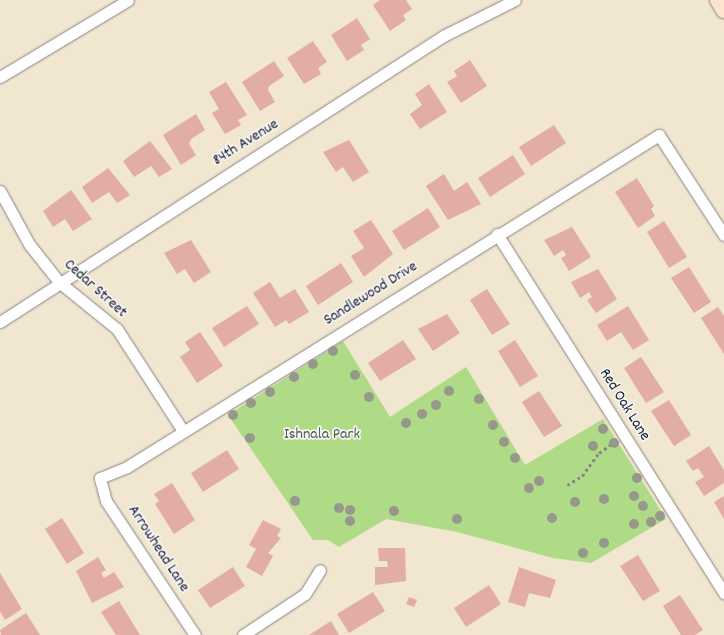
<!DOCTYPE html>
<style>
body{margin:0}
#map{position:relative;width:724px;height:635px;overflow:hidden;background:#f1e6d0;font-family:Dekko,sans-serif}
div>[style]{position:absolute}
.green>*{inset:0;background:#afda86}
.building>*{inset:0;background:#e2ada4}
.path>*{height:2.5px;margin-top:-1.25px;transform-origin:0;background:repeating-linear-gradient(90deg,#8a8486 0 3px,transparent 0 6px)}
.roads{filter:drop-shadow(0 0 1px #8a8486) drop-shadow(0 0 1px #8a8486)}
.street>*{height:11px;margin:-5.5px;padding:0 5.5px;transform-origin:5.5px;border-radius:5.5px;background:#fff}
.secondary>*{height:16px;margin:-8px;padding:0 8px;transform-origin:8px;border-radius:8px;background:#fde4d1}
.trees>*{width:10px;height:10px;margin:-5px;border-radius:50%;background:#96988b}
span{translate:-50% -50%;white-space:nowrap;text-align:center;line-height:1.15;-webkit-text-stroke:3.5px #f6f6f2;paint-order:stroke}
.street-label{font-size:16px;color:#22223b}
.park-label{font-size:16px;color:#4c5952}
</style>
<div id="map">
<div class="green">
<i style="clip-path:polygon(343px 341px,390px 417px,466px 367px,525px 465px,603px 419px,666px 519px,591px 563px,553px 558px,457px 532px,386px 519px,339px 547px,328px 540px,313px 540px,228px 415px)"></i>
</div>
<div class="building">
<i style="clip-path:polygon(380px 0,406px 0,412px 9px,403px 15px,406px 20px,390px 31px,373px 5px)"></i>
<i style="clip-path:polygon(357px 18px,370px 39px,361px 45px,364px 50px,347px 61px,331px 35px)"></i>
<i style="clip-path:polygon(313px 41px,327px 62px,318px 68px,321px 74px,304px 84px,287px 58px)"></i>
<i style="clip-path:polygon(470px 60px,487px 86px,461px 103px,447px 82px,457px 76px,454px 71px)"></i>
<i style="clip-path:polygon(274px 61px,284px 76px,269px 86px,268px 90px,275px 102px,260px 111px,242px 82px)"></i>
<i style="clip-path:polygon(226px 82px,247px 115px,238px 120px,241px 125px,225px 134px,212px 113px,219px 109px,209px 92px)"></i>
<i style="clip-path:polygon(429px 84px,447px 112px,420px 129px,410px 114px,422px 105px,415px 94px)"></i>
<i style="clip-path:polygon(196px 114px,205px 130px,191px 139px,189px 144px,196px 155px,181px 165px,163px 135px)"></i>
<i style="clip-path:polygon(554px 125px,566px 143px,531px 166px,519px 147px)"></i>
<i style="clip-path:polygon(349px 140px,369px 172px,353px 182px,343px 167px,336px 172px,323px 152px)"></i>
<i style="clip-path:polygon(150px 141px,172px 169px,159px 177px,151px 166px,134px 177px,123px 161px)"></i>
<i style="clip-path:polygon(513px 155px,525px 174px,490px 197px,478px 178px)"></i>
<i style="clip-path:polygon(108px 168px,130px 195px,117px 203px,109px 192px,92px 203px,82px 187px)"></i>
<i style="clip-path:polygon(444px 174px,454px 191px,467px 182px,481px 204px,448px 220px,426px 186px)"></i>
<i style="clip-path:polygon(637px 178px,654px 206px,651px 209px,655px 216px,638px 228px,615px 192px)"></i>
<i style="clip-path:polygon(71px 190px,92px 219px,73px 231px,65px 219px,53px 227px,43px 211px)"></i>
<i style="clip-path:polygon(428px 208px,440px 227px,404px 250px,392px 231px)"></i>
<i style="clip-path:polygon(371px 220px,393px 254px,364px 277px,351px 256px,364px 248px,353px 231px)"></i>
<i style="clip-path:polygon(664px 221px,687px 257px,669px 268px,647px 232px)"></i>
<i style="clip-path:polygon(572px 227px,591px 257px,569px 271px,561px 258px,566px 255px,563px 250px,554px 256px,544px 240px)"></i>
<i style="clip-path:polygon(191px 240px,211px 272px,194px 283px,185px 269px,177px 274px,164px 253px)"></i>
<i style="clip-path:polygon(341px 263px,353px 282px,318px 305px,306px 286px)"></i>
<i style="clip-path:polygon(689px 267px,711px 302px,694px 313px,671px 278px)"></i>
<i style="clip-path:polygon(598px 269px,617px 299px,596px 313px,587px 300px,592px 297px,589px 292px,580px 298px,571px 282px)"></i>
<i style="clip-path:polygon(270px 282px,280px 298px,295px 289px,309px 312px,289px 324px,286px 320px,275px 327px,253px 293px)"></i>
<i style="clip-path:polygon(487px 289px,510px 324px,492px 335px,470px 300px)"></i>
<i style="clip-path:polygon(247px 306px,259px 324px,224px 347px,212px 328px)"></i>
<i style="clip-path:polygon(628px 306px,649px 340px,633px 350px,621px 332px,607px 341px,597px 325px)"></i>
<i style="clip-path:polygon(718px 307px,724px 316px,724px 354px,701px 318px)"></i>
<i style="clip-path:polygon(447px 314px,460px 333px,433px 351px,418px 329px)"></i>
<i style="clip-path:polygon(200px 332px,223px 366px,197px 383px,180px 357px,190px 350px,185px 342px)"></i>
<i style="clip-path:polygon(403px 340px,416px 359px,380px 381px,368px 363px)"></i>
<i style="clip-path:polygon(515px 340px,538px 376px,520px 387px,498px 351px)"></i>
<i style="clip-path:polygon(641px 357px,664px 392px,646px 403px,624px 368px)"></i>
<i style="clip-path:polygon(539px 391px,562px 426px,544px 437px,522px 402px)"></i>
<i style="clip-path:polygon(669px 400px,691px 435px,674px 446px,651px 411px)"></i>
<i style="clip-path:polygon(709px 446px,724px 470px,724px 483px,704px 496px,695px 482px,704px 477px,698px 468px,693px 471px,686px 461px)"></i>
<i style="clip-path:polygon(227px 450px,239px 469px,203px 492px,191px 473px)"></i>
<i style="clip-path:polygon(172px 483px,195px 520px,174px 534px,155px 504px,159px 501px,154px 494px)"></i>
<i style="clip-path:polygon(724px 496px,724px 519px,714px 502px)"></i>
<i style="clip-path:polygon(62px 518px,84px 553px,67px 564px,45px 529px)"></i>
<i style="clip-path:polygon(263px 520px,281px 529px,277px 536px,281px 538px,268px 553px,273px 556px,262px 576px,246px 567px,256px 549px,249px 545px)"></i>
<i style="clip-path:polygon(378px 548px,405px 548px,406px 581px,375px 585px,375px 567px,388px 567px,387px 561px,379px 561px)"></i>
<i style="clip-path:polygon(638px 555px,660px 591px,643px 601px,620px 566px)"></i>
<i style="clip-path:polygon(98px 557px,106px 570px,101px 573px,104px 578px,114px 572px,124px 587px,92px 603px,76px 571px)"></i>
<i style="clip-path:polygon(233px 567px,245px 586px,210px 608px,198px 590px)"></i>
<i style="clip-path:polygon(519px 567px,556px 580px,550px 598px,529px 593px,525px 607px,508px 602px)"></i>
<i style="clip-path:polygon(0 573px,22px 609px,5px 620px,0 611px)"></i>
<i style="clip-path:polygon(489px 585px,501px 604px,466px 627px,454px 608px)"></i>
<i style="clip-path:polygon(373px 592px,385px 611px,349px 633px,337px 614px)"></i>
<i style="clip-path:polygon(680px 595px,703px 630px,695px 635px,681px 635px,663px 606px)"></i>
<i style="clip-path:polygon(409px 597px,417px 600px,414px 607px,406px 604px)"></i>
<i style="clip-path:polygon(119px 601px,140px 635px,116px 635px,101px 612px)"></i>
<i style="clip-path:polygon(26px 613px,40px 635px,1px 635px,0 630px)"></i>
<i style="clip-path:polygon(331px 621px,339px 635px,309px 635px)"></i>
</div>
<div class="path">
<i style="left:567px;top:485px;width:17px;rotate:-31deg"></i>
<i style="left:582px;top:476px;width:29px;rotate:-54deg"></i>
<i style="left:599px;top:453px;width:14px;rotate:-36deg"></i>
</div>
<div class="roads">
<div class="street">
<i style="left:0;top:77px;width:149px;rotate:-31deg"></i>
<i style="left:0;top:191px;width:60px;rotate:61.3deg"></i>
<i style="left:29px;top:244px;width:48px;rotate:51.7deg"></i>
<i style="left:59px;top:282px;width:75px;rotate:39deg"></i>
<i style="left:117px;top:329px;width:121px;rotate:57.1deg"></i>
<i style="left:497px;top:234px;width:425px;rotate:57.7deg"></i>
<i style="left:0;top:322px;width:530px;rotate:-32.82deg"></i>
<i style="left:445px;top:35px;width:78px;rotate:-26.6deg"></i>
<i style="left:195px;top:635px;width:161px;rotate:-123.6deg"></i>
<i style="left:106px;top:501px;width:24px;rotate:-105deg"></i>
<i style="left:100px;top:478px;width:29px;rotate:-22deg"></i>
<i style="left:127px;top:467px;width:627px;rotate:-31.97deg"></i>
<i style="left:659px;top:135px;width:119px;rotate:57deg"></i>
<i style="left:243px;top:635px;width:74px;rotate:-33.5deg"></i>
<i style="left:305px;top:594px;width:28px;rotate:-58deg"></i>
</div>
<div class="secondary">
<i style="left:718px;top:0;width:12px;rotate:59deg"></i>
</div>
</div>
<div class="trees">
<i style="left:333px;top:351px"></i>
<i style="left:313px;top:364px"></i>
<i style="left:355px;top:375px"></i>
<i style="left:294px;top:377px"></i>
<i style="left:449px;top:391px"></i>
<i style="left:270px;top:392px"></i>
<i style="left:369px;top:397px"></i>
<i style="left:479px;top:399px"></i>
<i style="left:251px;top:403px"></i>
<i style="left:436px;top:405px"></i>
<i style="left:422px;top:414px"></i>
<i style="left:233px;top:415px"></i>
<i style="left:406px;top:423px"></i>
<i style="left:493px;top:425px"></i>
<i style="left:603px;top:429px"></i>
<i style="left:250px;top:438px"></i>
<i style="left:504px;top:442px"></i>
<i style="left:614px;top:443px"></i>
<i style="left:593px;top:446px"></i>
<i style="left:515px;top:458px"></i>
<i style="left:637px;top:478px"></i>
<i style="left:539px;top:481px"></i>
<i style="left:529px;top:488px"></i>
<i style="left:634px;top:496px"></i>
<i style="left:604px;top:499px"></i>
<i style="left:295px;top:501px"></i>
<i style="left:575px;top:502px"></i>
<i style="left:643px;top:506px"></i>
<i style="left:339px;top:508px"></i>
<i style="left:350px;top:510px"></i>
<i style="left:394px;top:511px"></i>
<i style="left:660px;top:516px"></i>
<i style="left:552px;top:518px"></i>
<i style="left:457px;top:519px"></i>
<i style="left:350px;top:521px"></i>
<i style="left:651px;top:522px"></i>
<i style="left:634px;top:524px"></i>
<i style="left:604px;top:543px"></i>
<i style="left:583px;top:553px"></i>
</div>
<div class="street-label">
<span style="left:246px;top:143px;rotate:-32deg">84th Avenue</span>
<span style="left:95px;top:289px;rotate:42deg">Cedar Street</span>
<span style="left:371px;top:294px;rotate:-32deg">Sandlewood Drive</span>
<span style="left:624px;top:405px;rotate:58deg">Red Oak Lane</span>
<span style="left:158px;top:549px;rotate:57deg">Arrowhead Lane</span>
</div>
<div class="park-label">
<span style="left:322px;top:435px">Ishnala Park</span>
</div>
</div>
